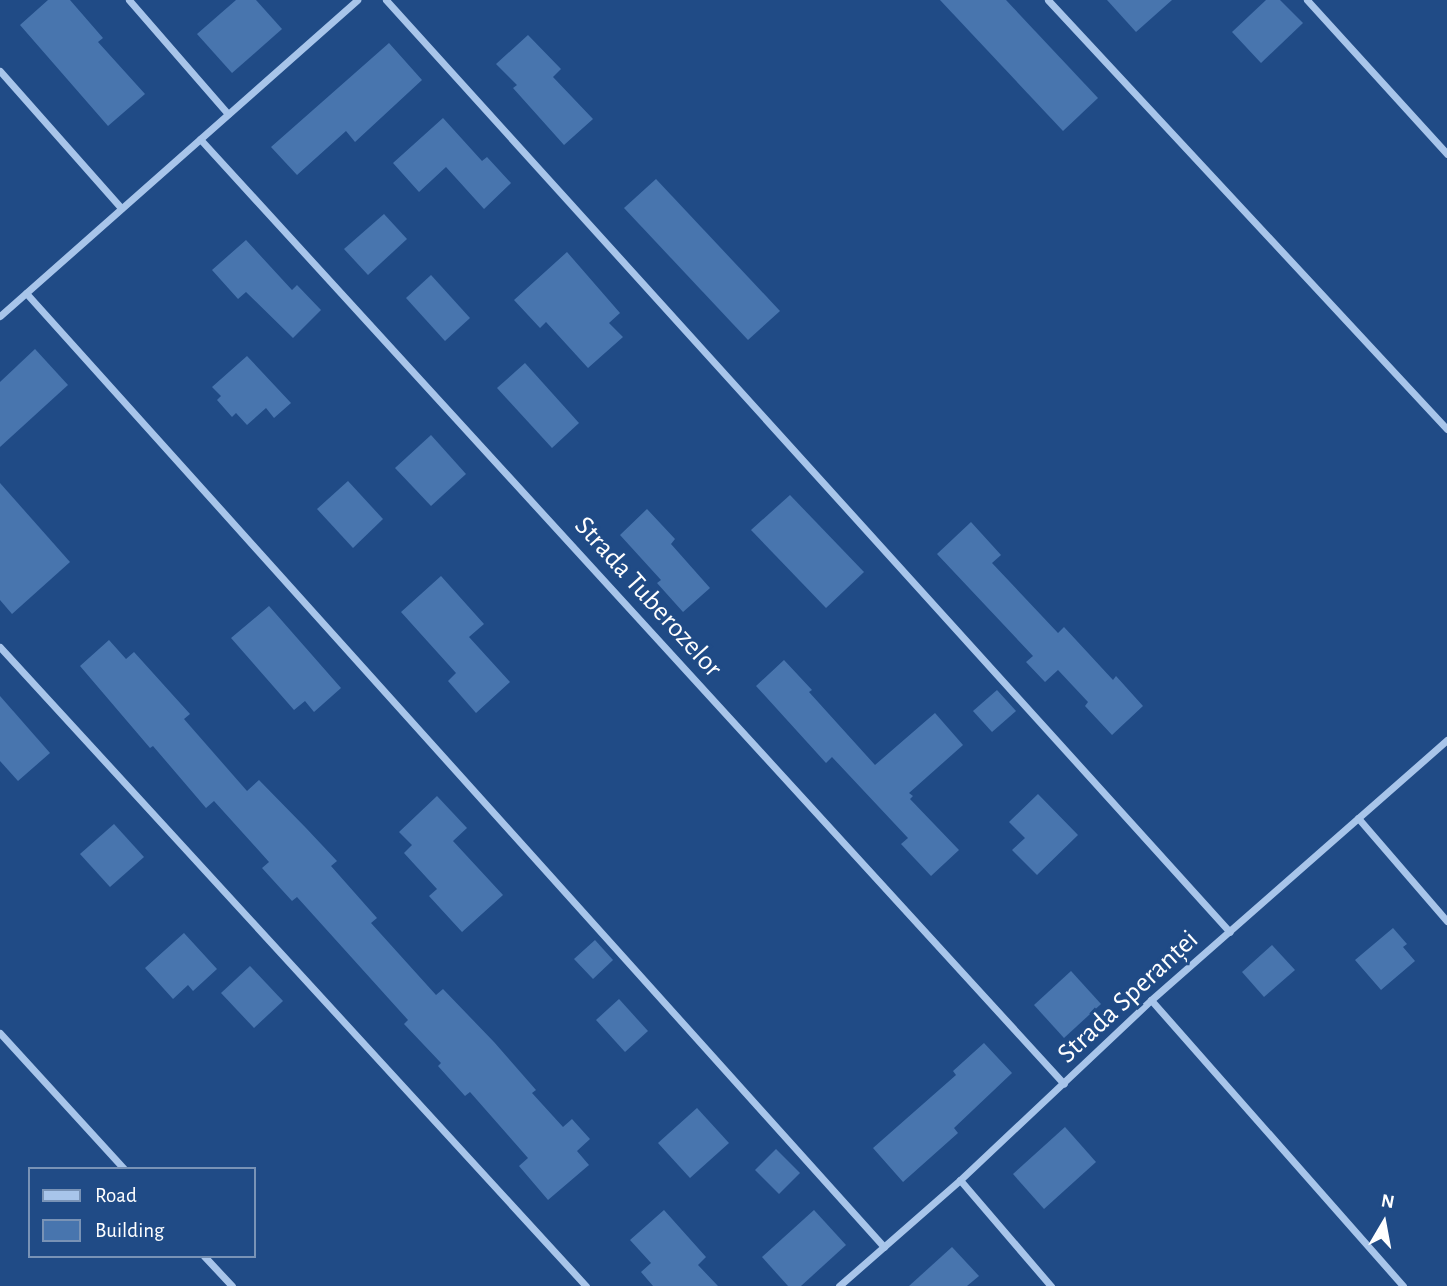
<!DOCTYPE html>
<meta charset="utf-8">
<style>
body{margin:0}
#map{position:relative;width:1447px;height:1286px;overflow:hidden;background:#204b86;font-family:"Alegreya Sans",sans-serif}
div>[style]{position:absolute}
.building>*{inset:0;background:#4875ae}
.street>*{height:7px;margin:-3.5px;padding:0 3.5px;transform-origin:3.5px;border-radius:3.5px;background:#a8c5ea}
span{translate:-50% -50%;white-space:nowrap;text-align:center;line-height:1.15;-webkit-text-stroke:6px #204b86;paint-order:stroke}
.street-label{font-size:28px;color:#fff}
.legend{position:absolute;left:28px;top:1167px;width:228px;height:91px;box-sizing:border-box;background:#204b86;border:2px solid #7993b6;margin:0;padding:9px 12px;list-style:none;font-size:21px;color:#fff}
.legend li{display:flex;align-items:center;gap:14px;height:35px}
.legend b{width:35px;border:2px solid #7993b6}
.north{position:absolute;left:1349px;top:1188px;width:70px;height:70px;-webkit-text-stroke:5px #204b86;paint-order:stroke;rotate:10deg;font-size:19px;font-weight:700;line-height:28px;text-align:center;color:#fff}
.north::after{content:'';display:block;margin:auto;width:24px;height:32px;background:#fff;clip-path:polygon(50% 0,100% 100%,50% 72%,0 100%)}
</style>
<div id="map">
<div class="building">
<i style="clip-path:polygon(48px 0,70px 0,103px 38px,98px 42px,145px 94px,108px 126px,20px 25px)"></i>
<i style="clip-path:polygon(236px 0,256px 0,282px 29px,232px 73px,197px 34px)"></i>
<i style="clip-path:polygon(940px 0,1006px 0,1098px 98px,1063px 131px)"></i>
<i style="clip-path:polygon(1107px 0,1172px 0,1136px 32px)"></i>
<i style="clip-path:polygon(1266px 0,1280px 0,1303px 23px,1261px 63px,1232px 32px)"></i>
<i style="clip-path:polygon(528px 35px,561px 69px,553px 77px,593px 119px,564px 145px,513px 88px,517px 85px,496px 64px)"></i>
<i style="clip-path:polygon(389px 43px,422px 80px,355px 142px,346px 131px,297px 175px,271px 147px)"></i>
<i style="clip-path:polygon(443px 118px,482px 161px,487px 157px,511px 183px,484px 209px,446px 167px,419px 192px,393px 163px)"></i>
<i style="clip-path:polygon(656px 179px,780px 311px,748px 340px,624px 208px)"></i>
<i style="clip-path:polygon(384px 214px,407px 239px,368px 275px,344px 249px)"></i>
<i style="clip-path:polygon(246px 240px,292px 290px,297px 285px,321px 310px,293px 338px,246px 292px,238px 299px,212px 270px)"></i>
<i style="clip-path:polygon(567px 252px,620px 313px,609px 323px,623px 337px,588px 368px,546px 322px,540px 328px,514px 300px)"></i>
<i style="clip-path:polygon(431px 275px,470px 318px,445px 341px,406px 298px)"></i>
<i style="clip-path:polygon(35px 349px,68px 385px,0 447px,0 382px)"></i>
<i style="clip-path:polygon(247px 356px,291px 403px,274px 418px,266px 408px,247px 425px,236px 413px,232px 417px,217px 400px,221px 396px,212px 387px)"></i>
<i style="clip-path:polygon(525px 363px,579px 423px,552px 448px,497px 388px)"></i>
<i style="clip-path:polygon(431px 435px,466px 474px,431px 506px,395px 468px)"></i>
<i style="clip-path:polygon(348px 481px,383px 519px,353px 548px,317px 509px)"></i>
<i style="clip-path:polygon(0 483px,70px 562px,12px 614px,0 600px)"></i>
<i style="clip-path:polygon(790px 495px,864px 572px,826px 608px,751px 530px)"></i>
<i style="clip-path:polygon(647px 509px,675px 539px,671px 544px,710px 588px,683px 612px,657px 583px,661px 580px,620px 535px)"></i>
<i style="clip-path:polygon(971px 522px,1001px 555px,992px 563px,1058px 633px,1064px 627px,1113px 680px,1116px 676px,1143px 706px,1112px 735px,1085px 706px,1088px 702px,1058px 670px,1045px 682px,1026px 662px,1033px 656px,937px 554px)"></i>
<i style="clip-path:polygon(441px 576px,484px 624px,469px 637px,510px 682px,476px 713px,448px 681px,456px 673px,401px 612px)"></i>
<i style="clip-path:polygon(269px 606px,341px 688px,314px 712px,305px 701px,294px 710px,231px 638px)"></i>
<i style="clip-path:polygon(109px 640px,126px 659px,134px 652px,190px 714px,184px 719px,247px 791px,259px 780px,306px 828px,337px 861px,331px 866px,377px 918px,371px 923px,436px 995px,443px 989px,494px 1042px,536px 1090px,532px 1093px,563px 1127px,572px 1119px,590px 1139px,577px 1151px,589px 1165px,548px 1200px,519px 1166px,528px 1158px,470px 1092px,465px 1096px,438px 1066px,441px 1063px,404px 1024px,408px 1020px,297px 897px,292px 901px,262px 868px,269px 862px,214px 801px,206px 808px,153px 746px,150px 748px,80px 666px)"></i>
<i style="clip-path:polygon(784px 660px,812px 690px,809px 692px,875px 765px,935px 713px,963px 745px,909px 793px,913px 796px,910px 799px,959px 850px,931px 876px,901px 844px,908px 838px,832px 757px,826px 763px,756px 686px)"></i>
<i style="clip-path:polygon(997px 690px,1016px 711px,992px 732px,973px 711px)"></i>
<i style="clip-path:polygon(0 696px,50px 753px,18px 781px,0 761px)"></i>
<i style="clip-path:polygon(1038px 794px,1078px 835px,1037px 875px,1012px 850px,1025px 838px,1009px 822px)"></i>
<i style="clip-path:polygon(437px 796px,467px 828px,453px 841px,503px 895px,462px 932px,429px 896px,437px 889px,404px 853px,412px 845px,399px 832px)"></i>
<i style="clip-path:polygon(114px 824px,144px 857px,110px 887px,80px 854px)"></i>
<i style="clip-path:polygon(1393px 928px,1407px 944px,1403px 947px,1415px 961px,1381px 990px,1355px 960px)"></i>
<i style="clip-path:polygon(184px 933px,217px 969px,193px 991px,188px 985px,173px 999px,145px 968px)"></i>
<i style="clip-path:polygon(595px 940px,613px 960px,593px 979px,574px 959px)"></i>
<i style="clip-path:polygon(1272px 945px,1295px 970px,1264px 997px,1242px 972px)"></i>
<i style="clip-path:polygon(250px 966px,283px 1001px,254px 1028px,221px 993px)"></i>
<i style="clip-path:polygon(1071px 971px,1101px 1004px,1064px 1038px,1034px 1005px)"></i>
<i style="clip-path:polygon(619px 999px,648px 1031px,625px 1052px,596px 1020px)"></i>
<i style="clip-path:polygon(984px 1043px,1012px 1073px,954px 1128px,958px 1133px,903px 1182px,873px 1148px,956px 1075px,953px 1071px)"></i>
<i style="clip-path:polygon(697px 1108px,729px 1143px,690px 1178px,658px 1143px)"></i>
<i style="clip-path:polygon(1065px 1127px,1096px 1162px,1044px 1209px,1013px 1174px)"></i>
<i style="clip-path:polygon(776px 1149px,800px 1173px,779px 1194px,755px 1170px)"></i>
<i style="clip-path:polygon(664px 1210px,706px 1257px,698px 1265px,718px 1286px,653px 1286px,641px 1272px,651px 1263px,630px 1240px)"></i>
<i style="clip-path:polygon(814px 1210px,846px 1245px,801px 1286px,788px 1286px,762px 1257px)"></i>
<i style="clip-path:polygon(952px 1247px,979px 1276px,967px 1286px,909px 1286px)"></i>
</div>
<div class="street">
<i style="left:129px;top:0;width:151px;rotate:49deg"></i>
<i style="left:386px;top:0;width:1257px;rotate:47.84deg"></i>
<i style="left:1048px;top:0;width:586px;rotate:47.08deg"></i>
<i style="left:1307px;top:0;width:208px;rotate:47.7deg"></i>
<i style="left:0;top:71px;width:183px;rotate:48.5deg"></i>
<i style="left:200px;top:139px;width:1280px;rotate:47.56deg"></i>
<i style="left:26px;top:293px;width:1283px;rotate:48.03deg"></i>
<i style="left:0;top:316px;width:477px;rotate:-41.5deg"></i>
<i style="left:0;top:647px;width:867px;rotate:47.48deg"></i>
<i style="left:1358px;top:818px;width:136px;rotate:49.2deg"></i>
<i style="left:1151px;top:1000px;width:381px;rotate:48.6deg"></i>
<i style="left:0;top:1033px;width:184px;rotate:47.6deg"></i>
<i style="left:960px;top:1180px;width:140px;rotate:49.4deg"></i>
<i style="left:204px;top:1256px;width:41px;rotate:47deg"></i>
<i style="left:839px;top:1286px;width:161px;rotate:-41.2deg"></i>
<i style="left:960px;top:1180px;width:262px;rotate:-43.3deg"></i>
<i style="left:1151px;top:1000px;width:394px;rotate:-41.3deg"></i>
</div>
<div class="street-label">
<span style="left:648px;top:597px;rotate:48deg">Strada Tuberozelor</span>
<span style="left:1128px;top:997px;rotate:-43deg">Strada Speranței</span>
</div>
<ul class="legend">
<li><b style="height:9px;background:#a8c5ea"></b>Road</li>
<li><b style="height:19px;background:#4875ae"></b>Building</li>
</ul>
<div class="north">N</div>
</div>
